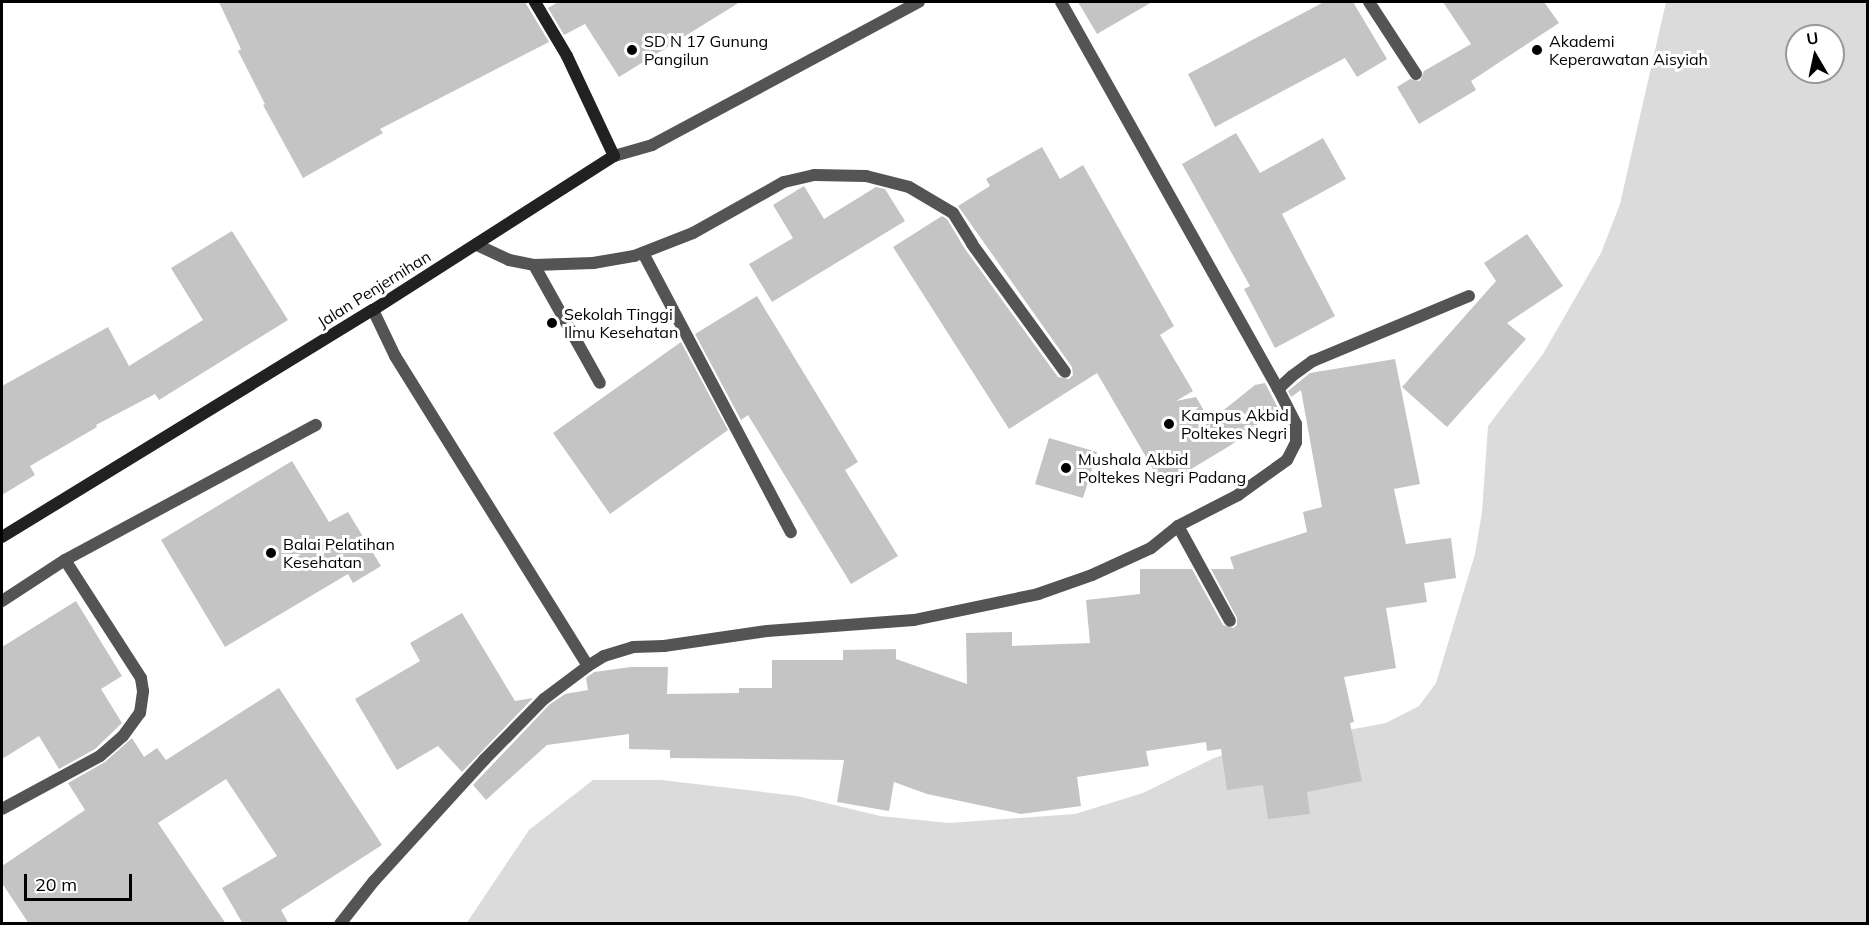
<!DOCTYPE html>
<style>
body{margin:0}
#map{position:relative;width:1869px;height:925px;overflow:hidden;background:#fff;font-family:Mulish,sans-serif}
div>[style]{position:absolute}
.green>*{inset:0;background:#dbdbdb}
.building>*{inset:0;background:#c4c4c4}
.lane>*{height:12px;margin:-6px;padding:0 6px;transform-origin:6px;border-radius:6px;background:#545454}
.street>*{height:12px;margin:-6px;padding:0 6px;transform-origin:6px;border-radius:6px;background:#545454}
.secondary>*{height:12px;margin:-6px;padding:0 6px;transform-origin:6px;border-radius:6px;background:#212121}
.dots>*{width:16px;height:16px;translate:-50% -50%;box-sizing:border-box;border:3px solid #fff;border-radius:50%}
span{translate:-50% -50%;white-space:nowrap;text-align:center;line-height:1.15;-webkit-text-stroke:6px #fff;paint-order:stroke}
.poi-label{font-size:16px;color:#000}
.left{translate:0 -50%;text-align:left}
.street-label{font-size:16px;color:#000}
.frame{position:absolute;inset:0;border:3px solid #000;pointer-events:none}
.north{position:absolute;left:1785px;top:24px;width:60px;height:60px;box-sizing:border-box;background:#fff;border:2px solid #999;border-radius:50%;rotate:351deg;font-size:16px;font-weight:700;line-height:24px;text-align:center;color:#000}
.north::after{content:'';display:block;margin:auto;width:21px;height:27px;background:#000;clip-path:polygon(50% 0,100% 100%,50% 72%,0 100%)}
.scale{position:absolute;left:24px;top:874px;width:108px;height:27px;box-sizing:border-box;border:3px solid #000;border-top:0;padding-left:8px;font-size:18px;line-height:21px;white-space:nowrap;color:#000;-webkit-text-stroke:4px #fff;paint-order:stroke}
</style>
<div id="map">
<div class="green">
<i style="clip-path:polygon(evenodd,1666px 2px,1867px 2px,1867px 923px,466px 924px,529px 830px,593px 780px,661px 780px,797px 796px,880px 816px,949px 823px,1075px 814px,1143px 793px,1214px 758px,1232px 752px,1386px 723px,1419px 706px,1436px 683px,1475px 554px,1482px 512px,1488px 426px,1543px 354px,1601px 253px,1620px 204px,1666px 2px,1797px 36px,1833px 36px,1833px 72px,1797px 72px,1797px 36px)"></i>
</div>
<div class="building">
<i style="clip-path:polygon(219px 2px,525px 2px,549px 42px,380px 129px,383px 133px,303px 178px,263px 105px,265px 104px,238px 51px,241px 49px)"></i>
<i style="clip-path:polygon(558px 2px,740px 2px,619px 77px,585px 24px,564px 35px,548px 8px)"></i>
<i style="clip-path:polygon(1078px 2px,1152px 2px,1097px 34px)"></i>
<i style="clip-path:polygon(1324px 2px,1353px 2px,1387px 59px,1357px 77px,1345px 58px,1215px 127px,1188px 74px)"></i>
<i style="clip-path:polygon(1443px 2px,1544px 2px,1559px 23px,1471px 81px,1476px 90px,1419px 124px,1397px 87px,1410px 79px,1420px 81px,1424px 71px,1471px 44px)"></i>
<i style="clip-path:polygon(1236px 133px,1260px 173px,1323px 138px,1346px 179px,1282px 214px,1335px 316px,1275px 348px,1244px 289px,1250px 286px,1182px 164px)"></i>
<i style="clip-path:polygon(1042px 147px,1060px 179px,1083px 165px,1174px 326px,1160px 335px,1193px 391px,1176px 401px,1196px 397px,1210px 421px,1255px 385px,1265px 383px,1278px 408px,1231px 445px,1163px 486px,1097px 373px,1009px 429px,893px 247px,942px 216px,947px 219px,965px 249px,1058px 377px,1069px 379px,1073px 375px,1072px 367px,958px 206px,990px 186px,986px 179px)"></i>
<i style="clip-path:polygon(804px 186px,824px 219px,876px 187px,885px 189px,905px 221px,772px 302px,749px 264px,793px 238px,773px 205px)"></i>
<i style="clip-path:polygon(232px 231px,288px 320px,159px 400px,155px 394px,96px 425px,97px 427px,30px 466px,35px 475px,2px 495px,2px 386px,108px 327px,129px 366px,203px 320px,171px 268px)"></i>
<i style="clip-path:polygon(1527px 234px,1563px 286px,1507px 323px,1526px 339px,1447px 427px,1402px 387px,1496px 281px,1484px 263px)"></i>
<i style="clip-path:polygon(757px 296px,858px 462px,845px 470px,898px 556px,851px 584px,748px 415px,741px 420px,695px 334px)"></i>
<i style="clip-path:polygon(681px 342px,728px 430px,610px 514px,553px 433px)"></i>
<i style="clip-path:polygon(1395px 359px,1420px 484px,1394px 489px,1406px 544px,1451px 538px,1456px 578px,1424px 583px,1427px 602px,1386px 608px,1396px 668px,1344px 677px,1354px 722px,1350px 723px,1362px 781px,1307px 792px,1310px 814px,1268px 819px,1263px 785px,1227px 790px,1221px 749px,1207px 751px,1206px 742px,1146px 751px,1149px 766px,1077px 777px,1081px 806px,1021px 814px,927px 794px,894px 782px,889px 811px,837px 802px,844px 760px,670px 758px,670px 750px,629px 749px,629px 734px,547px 745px,486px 800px,473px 785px,549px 705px,565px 694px,588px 690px,586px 678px,594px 672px,631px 667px,668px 667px,667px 694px,739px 693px,739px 688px,772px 688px,772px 660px,843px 660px,843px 650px,896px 649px,896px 659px,967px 684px,966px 633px,1012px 632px,1012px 646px,1090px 643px,1086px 600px,1140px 594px,1140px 569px,1192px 569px,1223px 625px,1233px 628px,1237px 625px,1237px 618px,1211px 569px,1234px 569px,1230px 557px,1307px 532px,1303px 512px,1322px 507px,1301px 390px,1291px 397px,1288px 391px,1310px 373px)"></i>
<i style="clip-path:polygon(1049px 438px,1097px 452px,1083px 498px,1035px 484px)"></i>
<i style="clip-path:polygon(292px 461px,329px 522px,348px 512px,381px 566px,353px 583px,348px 574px,225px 647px,161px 540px)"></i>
<i style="clip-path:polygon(76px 601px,122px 676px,101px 689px,122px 723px,95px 749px,59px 769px,39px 736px,2px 759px,2px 647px)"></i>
<i style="clip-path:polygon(462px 613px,515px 701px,533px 698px,462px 772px,438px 746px,397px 770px,355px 699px,420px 661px,410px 643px)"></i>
<i style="clip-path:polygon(279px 688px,382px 845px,281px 910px,289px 924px,243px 924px,222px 888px,277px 856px,226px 779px,158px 823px,226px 924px,29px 924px,2px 883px,2px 866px,85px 810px,68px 783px,105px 762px,132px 738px,144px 757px,157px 748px,166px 760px)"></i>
</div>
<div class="lane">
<i style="left:477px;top:245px;width:35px;rotate:25deg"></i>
<i style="left:509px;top:260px;width:25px;rotate:11deg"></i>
<i style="left:534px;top:265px;width:59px;rotate:-1.9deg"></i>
<i style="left:593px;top:263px;width:42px;rotate:-9.7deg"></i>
<i style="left:634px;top:256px;width:63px;rotate:-21.3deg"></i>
<i style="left:693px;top:233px;width:104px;rotate:-29.3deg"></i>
<i style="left:784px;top:182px;width:31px;rotate:-13deg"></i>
<i style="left:814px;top:175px;width:52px;rotate:1.1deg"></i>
<i style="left:866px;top:176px;width:44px;rotate:14.3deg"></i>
<i style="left:909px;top:187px;width:51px;rotate:30.6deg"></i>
<i style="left:953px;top:213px;width:36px;rotate:58deg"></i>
<i style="left:972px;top:244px;width:158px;rotate:54deg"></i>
<i style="left:643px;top:253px;width:316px;rotate:62.1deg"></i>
<i style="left:534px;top:265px;width:135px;rotate:60.8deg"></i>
<i style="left:2px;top:601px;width:75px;rotate:-33.1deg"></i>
<i style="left:65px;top:560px;width:285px;rotate:-28.3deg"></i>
<i style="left:2px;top:809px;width:111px;rotate:-28.4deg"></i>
<i style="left:100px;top:756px;width:30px;rotate:-41deg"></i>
<i style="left:123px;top:736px;width:29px;rotate:-54deg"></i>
<i style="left:140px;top:713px;width:22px;rotate:-82deg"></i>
<i style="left:143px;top:691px;width:13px;rotate:-99deg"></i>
<i style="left:141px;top:678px;width:140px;rotate:-122.8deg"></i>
</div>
<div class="street">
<i style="left:1061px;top:2px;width:444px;rotate:60.7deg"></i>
<i style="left:1369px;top:2px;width:86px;rotate:56.9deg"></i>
<i style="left:614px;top:156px;width:40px;rotate:-16deg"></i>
<i style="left:652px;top:145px;width:303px;rotate:-28.2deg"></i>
<i style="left:373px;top:310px;width:51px;rotate:64.4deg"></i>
<i style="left:395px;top:356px;width:365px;rotate:58.1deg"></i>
<i style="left:588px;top:666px;width:19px;rotate:-32deg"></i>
<i style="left:604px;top:656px;width:30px;rotate:-17deg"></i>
<i style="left:633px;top:647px;width:31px;rotate:-2deg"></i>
<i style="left:664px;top:646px;width:104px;rotate:-8.3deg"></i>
<i style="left:767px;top:631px;width:147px;rotate:-4.3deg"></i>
<i style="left:914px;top:620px;width:127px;rotate:-11.8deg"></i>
<i style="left:1038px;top:594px;width:57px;rotate:-19.4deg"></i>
<i style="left:1092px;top:575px;width:65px;rotate:-24.6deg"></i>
<i style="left:1151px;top:548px;width:35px;rotate:-39deg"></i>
<i style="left:1178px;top:526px;width:108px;rotate:61.3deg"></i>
<i style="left:1178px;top:526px;width:68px;rotate:-27.3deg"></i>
<i style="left:1238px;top:495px;width:60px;rotate:-35.5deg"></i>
<i style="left:1287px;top:460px;width:20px;rotate:-63deg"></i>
<i style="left:1296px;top:442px;width:18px;rotate:-90deg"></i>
<i style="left:1296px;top:424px;width:39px;rotate:-117deg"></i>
<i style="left:1278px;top:389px;width:19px;rotate:-43deg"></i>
<i style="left:1292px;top:376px;width:26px;rotate:-36deg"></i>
<i style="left:1313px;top:361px;width:169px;rotate:-22.6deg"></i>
<i style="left:340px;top:924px;width:55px;rotate:-51.7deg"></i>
<i style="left:374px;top:881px;width:164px;rotate:-47.7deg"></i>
<i style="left:484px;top:760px;width:86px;rotate:-45.5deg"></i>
<i style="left:544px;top:699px;width:55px;rotate:-36.9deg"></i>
</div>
<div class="secondary">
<i style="left:2px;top:537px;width:435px;rotate:-31.5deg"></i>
<i style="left:373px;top:310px;width:286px;rotate:-32.6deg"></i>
<i style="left:614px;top:156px;width:110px;rotate:-115.2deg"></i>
<i style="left:567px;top:56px;width:63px;rotate:-120.7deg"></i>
</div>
<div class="dots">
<i style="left:632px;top:50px;background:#000"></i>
<i style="left:1537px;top:50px;background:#000"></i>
<i style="left:552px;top:323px;background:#000"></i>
<i style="left:1169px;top:424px;background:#000"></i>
<i style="left:1066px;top:468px;background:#000"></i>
<i style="left:271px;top:553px;background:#000"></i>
</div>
<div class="poi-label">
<span class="left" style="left:644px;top:50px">SD N 17 Gunung<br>Pangilun</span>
<span class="left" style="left:1549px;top:50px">Akademi<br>Keperawatan Aisyiah</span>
<span class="left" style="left:564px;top:323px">Sekolah Tinggi<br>Ilmu Kesehatan</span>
<span class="left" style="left:1181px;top:424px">Kampus Akbid<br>Poltekes Negri</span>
<span class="left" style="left:1078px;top:468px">Mushala Akbid<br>Poltekes Negri Padang</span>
<span class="left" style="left:283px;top:553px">Balai Pelatihan<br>Kesehatan</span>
</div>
<div class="street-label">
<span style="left:374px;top:289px;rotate:-32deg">Jalan Penjernihan</span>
</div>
<div class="frame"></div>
<div class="north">U</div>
<div class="scale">20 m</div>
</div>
